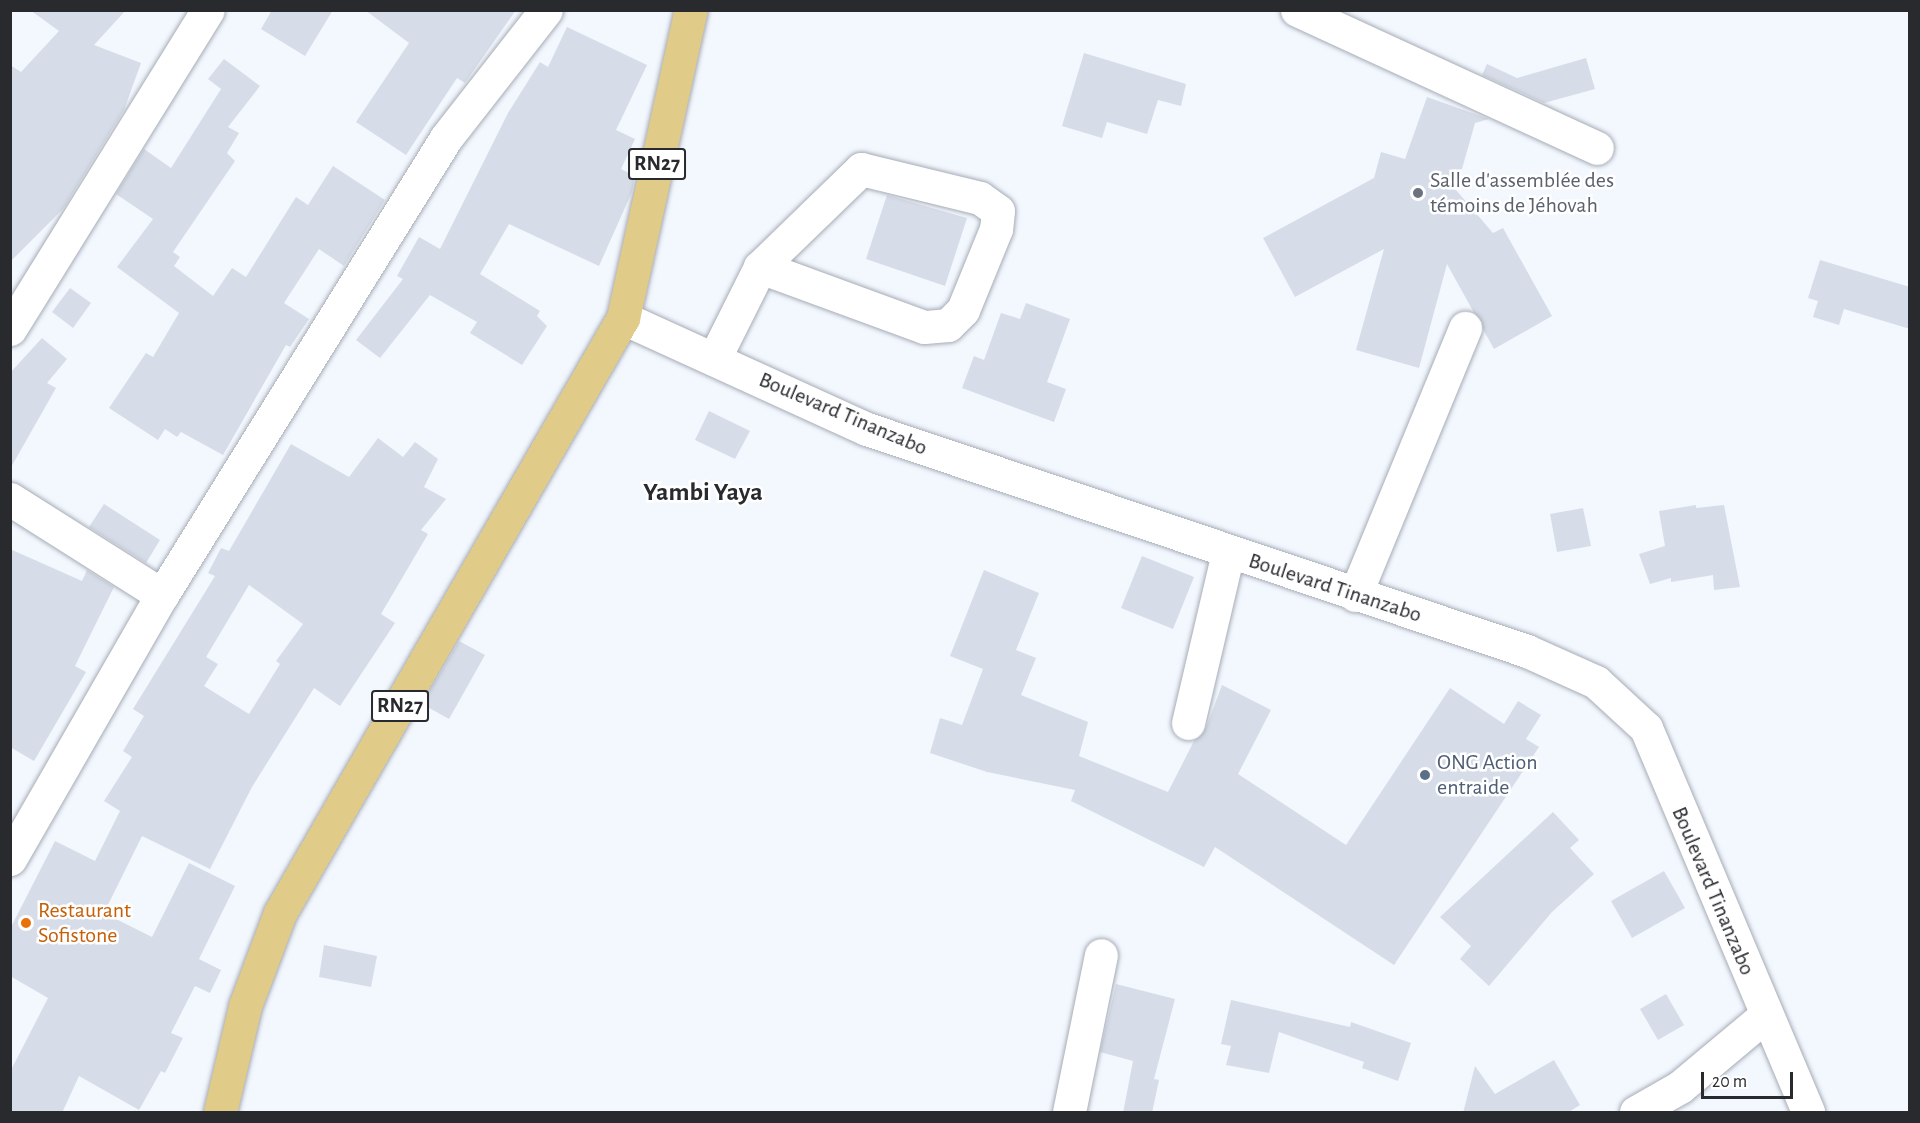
<!DOCTYPE html>
<meta charset="utf-8">
<style>
body{margin:0}
#map{position:relative;width:1920px;height:1123px;overflow:hidden;background:#f3f7fe;font-family:"Alegreya Sans",sans-serif}
div>[style]{position:absolute}
.building>*{inset:0;background:#d7dde8}
.roads{filter:drop-shadow(0 0 2px #a6acb6) drop-shadow(0 0 2px #a6acb6)}
.minor>*{height:33px;margin:-16.5px;padding:0 16.5px;transform-origin:16.5px;border-radius:16.5px;background:#fff}
.major>*{height:33px;margin:-16.5px;padding:0 16.5px;transform-origin:16.5px;border-radius:16.5px;background:#e0cb88}
.dots>*{width:16px;height:16px;translate:-50% -50%;box-sizing:border-box;border:3px solid #fff;border-radius:50%}
span{translate:-50% -50%;white-space:nowrap;text-align:center;line-height:1.15;-webkit-text-stroke:5px #fff;paint-order:stroke}
.shield-label span{padding:2px 4px;background:#fff;border:2px solid;border-radius:4px;-webkit-text-stroke-width:0}
.shield-label{font-size:21px;color:#282a2e;font-weight:700}
.worship-label{font-size:22px;color:#5b616d}
.left{translate:0 -50%;text-align:left}
.street-label{font-size:22px;color:#282a2e}
.service-label{font-size:22px;color:#4e5e75}
.food-label{font-size:22px;color:#c56008}
.quarter-label{font-size:26px;color:#282a2e;font-weight:700}
.frame{position:absolute;inset:0;border:12px solid #282a2e;pointer-events:none}
.scale{position:absolute;left:1701px;top:1072px;width:92px;height:27px;box-sizing:border-box;border:3px solid #282a2e;border-top:0;padding-left:8px;font-size:18px;line-height:21px;white-space:nowrap;color:#282a2e;-webkit-text-stroke:4px #fff;paint-order:stroke}
</style>
<div id="map">
<div class="building">
<i style="clip-path:polygon(30px 10px,126px 10px,94px 45px,141px 63px,124px 110px,63px 209px,10px 262px,10px 65px,21px 72px,59px 31px)"></i>
<i style="clip-path:polygon(272px 10px,333px 10px,305px 56px,261px 29px)"></i>
<i style="clip-path:polygon(365px 10px,516px 10px,465px 83px,457px 78px,406px 155px,356px 122px,409px 43px)"></i>
<i style="clip-path:polygon(567px 27px,647px 65px,616px 130px,635px 139px,621px 169px,635px 176px,632px 192px,599px 266px,509px 224px,480px 274px,540px 311px,537px 316px,547px 326px,522px 365px,470px 333px,477px 322px,430px 295px,380px 358px,356px 340px,403px 279px,397px 276px,419px 237px,440px 249px,508px 113px,540px 62px,548px 67px)"></i>
<i style="clip-path:polygon(1084px 53px,1186px 84px,1181px 106px,1158px 100px,1147px 134px,1107px 122px,1102px 138px,1062px 126px)"></i>
<i style="clip-path:polygon(1586px 58px,1595px 89px,1544px 103px,1482px 75px,1487px 64px,1517px 78px)"></i>
<i style="clip-path:polygon(224px 59px,260px 86px,228px 127px,239px 133px,227px 153px,235px 161px,173px 252px,180px 257px,174px 266px,213px 296px,232px 268px,246px 277px,296px 197px,308px 205px,333px 166px,385px 200px,344px 266px,319px 249px,284px 303px,309px 319px,290px 347px,286px 345px,223px 455px,181px 432px,177px 437px,165px 429px,158px 440px,109px 408px,146px 353px,153px 357px,179px 313px,117px 267px,153px 219px,116px 194px,144px 149px,171px 168px,221px 89px,208px 79px)"></i>
<i style="clip-path:polygon(1427px 97px,1489px 119px,1475px 123px,1456px 190px,1493px 233px,1503px 228px,1552px 316px,1494px 349px,1447px 264px,1419px 368px,1356px 350px,1384px 249px,1295px 297px,1263px 238px,1374px 178px,1381px 152px,1405px 159px)"></i>
<i style="clip-path:polygon(887px 195px,967px 218px,945px 286px,866px 259px)"></i>
<i style="clip-path:polygon(1820px 260px,1910px 287px,1910px 329px,1844px 309px,1839px 325px,1813px 317px,1818px 301px,1808px 298px)"></i>
<i style="clip-path:polygon(70px 288px,91px 303px,73px 328px,52px 312px)"></i>
<i style="clip-path:polygon(1026px 303px,1070px 319px,1047px 382px,1066px 389px,1054px 422px,962px 388px,974px 356px,984px 360px,1001px 313px,1020px 319px)"></i>
<i style="clip-path:polygon(42px 338px,67px 359px,47px 383px,56px 388px,10px 469px,10px 373px)"></i>
<i style="clip-path:polygon(709px 411px,750px 431px,735px 459px,695px 440px)"></i>
<i style="clip-path:polygon(evenodd,378px 438px,403px 457px,415px 442px,438px 459px,424px 487px,446px 499px,421px 530px,428px 534px,381px 614px,395px 623px,340px 706px,314px 688px,252px 787px,210px 869px,142px 836px,104px 913px,152px 937px,189px 863px,235px 886px,199px 959px,221px 970px,210px 993px,195px 986px,171px 1033px,183px 1038px,165px 1073px,161px 1071px,139px 1110px,79px 1076px,62px 1113px,10px 1113px,10px 1072px,48px 998px,10px 976px,10px 929px,55px 841px,95px 861px,120px 811px,104px 801px,132px 757px,123px 751px,144px 716px,133px 709px,215px 576px,208px 573px,221px 548px,229px 551px,291px 444px,349px 477px,378px 438px,249px 585px,303px 624px,276px 661px,280px 664px,249px 714px,204px 686px,218px 664px,206px 657px,249px 585px)"></i>
<i style="clip-path:polygon(104px 504px,160px 540px,146px 563px,89px 527px)"></i>
<i style="clip-path:polygon(1696px 505px,1696px 508px,1724px 505px,1740px 587px,1714px 590px,1713px 575px,1671px 582px,1671px 578px,1650px 584px,1639px 554px,1665px 546px,1659px 511px)"></i>
<i style="clip-path:polygon(1583px 508px,1591px 546px,1557px 552px,1550px 514px)"></i>
<i style="clip-path:polygon(10px 549px,82px 581px,87px 570px,114px 587px,75px 666px,86px 672px,34px 761px,10px 747px)"></i>
<i style="clip-path:polygon(1142px 556px,1194px 577px,1173px 629px,1121px 608px)"></i>
<i style="clip-path:polygon(984px 570px,1039px 593px,1016px 650px,1036px 658px,1021px 695px,1088px 722px,1079px 756px,1168px 792px,1194px 741px,1206px 728px,1222px 685px,1271px 710px,1238px 774px,1346px 845px,1450px 688px,1504px 724px,1518px 701px,1541px 715px,1526px 739px,1539px 747px,1394px 965px,1215px 847px,1204px 867px,1071px 801px,1075px 790px,987px 772px,930px 753px,940px 718px,962px 725px,983px 669px,950px 656px)"></i>
<i style="clip-path:polygon(459px 641px,485px 655px,449px 719px,422px 704px)"></i>
<i style="clip-path:polygon(1553px 812px,1579px 840px,1570px 848px,1594px 874px,1552px 912px,1489px 986px,1460px 959px,1471px 946px,1440px 917px)"></i>
<i style="clip-path:polygon(1664px 871px,1685px 908px,1632px 938px,1611px 901px)"></i>
<i style="clip-path:polygon(324px 945px,377px 956px,371px 987px,319px 977px)"></i>
<i style="clip-path:polygon(1116px 984px,1175px 999px,1154px 1079px,1159px 1080px,1152px 1113px,1123px 1113px,1133px 1061px,1100px 1052px)"></i>
<i style="clip-path:polygon(1666px 994px,1684px 1025px,1658px 1040px,1640px 1009px)"></i>
<i style="clip-path:polygon(1231px 1000px,1350px 1027px,1351px 1022px,1411px 1043px,1398px 1081px,1362px 1068px,1364px 1062px,1279px 1032px,1269px 1073px,1226px 1065px,1231px 1046px,1221px 1044px)"></i>
<i style="clip-path:polygon(1554px 1060px,1580px 1105px,1567px 1113px,1463px 1113px,1475px 1066px,1495px 1094px)"></i>
</div>
<div class="roads">
<div class="minor">
<i style="left:1297px;top:10px;width:330px;rotate:24.7deg"></i>
<i style="left:623px;top:318px;width:268px;rotate:24.5deg"></i>
<i style="left:867px;top:429px;width:696px;rotate:18.59deg"></i>
<i style="left:1527px;top:651px;width:76px;rotate:24.2deg"></i>
<i style="left:1596px;top:682px;width:68px;rotate:42.6deg"></i>
<i style="left:1646px;top:728px;width:417px;rotate:67.1deg"></i>
<i style="left:10px;top:329px;width:375px;rotate:-58.2deg"></i>
<i style="left:714px;top:359px;width:103px;rotate:-63.4deg"></i>
<i style="left:760px;top:267px;width:141px;rotate:-44.1deg"></i>
<i style="left:861px;top:169px;width:122px;rotate:13.7deg"></i>
<i style="left:980px;top:198px;width:22px;rotate:36deg"></i>
<i style="left:998px;top:211px;width:18px;rotate:96deg"></i>
<i style="left:996px;top:229px;width:87px;rotate:112.2deg"></i>
<i style="left:963px;top:310px;width:21px;rotate:135deg"></i>
<i style="left:948px;top:325px;width:24px;rotate:175deg"></i>
<i style="left:924px;top:327px;width:175px;rotate:-159.9deg"></i>
<i style="left:10px;top:499px;width:180px;rotate:32.3deg"></i>
<i style="left:1355px;top:595px;width:289px;rotate:-67.6deg"></i>
<i style="left:1188px;top:723px;width:175px;rotate:-76.8deg"></i>
<i style="left:10px;top:859px;width:305px;rotate:-60.1deg"></i>
<i style="left:162px;top:595px;width:538px;rotate:-58.14deg"></i>
<i style="left:446px;top:138px;width:162px;rotate:-52deg"></i>
<i style="left:1069px;top:1112px;width:160px;rotate:-78.5deg"></i>
<i style="left:1636px;top:1112px;width:51px;rotate:-29.6deg"></i>
<i style="left:1680px;top:1087px;width:112px;rotate:-39.9deg"></i>
</div>
<div class="major">
<i style="left:220px;top:1112px;width:109px;rotate:-76.7deg"></i>
<i style="left:245px;top:1006px;width:99px;rotate:-69.4deg"></i>
<i style="left:280px;top:913px;width:687px;rotate:-60.04deg"></i>
<i style="left:623px;top:318px;width:315px;rotate:-77.6deg"></i>
</div>
</div>
<div class="dots">
<i style="left:1418px;top:193px;background:#6b7280"></i>
<i style="left:1425px;top:775px;background:#5c6f8a"></i>
<i style="left:26px;top:923px;background:#e8710a"></i>
</div>
<div class="shield-label">
<span style="left:657px;top:164px">RN27</span>
<span style="left:400px;top:706px">RN27</span>
</div>
<div class="worship-label">
<span class="left" style="left:1430px;top:193px">Salle d'assemblée des<br>témoins de Jéhovah</span>
</div>
<div class="street-label">
<span style="left:843px;top:414px;rotate:23deg">Boulevard Tinanzabo</span>
<span style="left:1335px;top:588px;rotate:18deg">Boulevard Tinanzabo</span>
<span style="left:1713px;top:891px;rotate:67deg">Boulevard Tinanzabo</span>
</div>
<div class="service-label">
<span class="left" style="left:1437px;top:775px">ONG Action<br>entraide</span>
</div>
<div class="food-label">
<span class="left" style="left:38px;top:923px">Restaurant<br>Sofistone</span>
</div>
<div class="quarter-label">
<span style="left:703px;top:493px">Yambi Yaya</span>
</div>
<div class="frame"></div>
<div class="scale">20 m</div>
</div>
